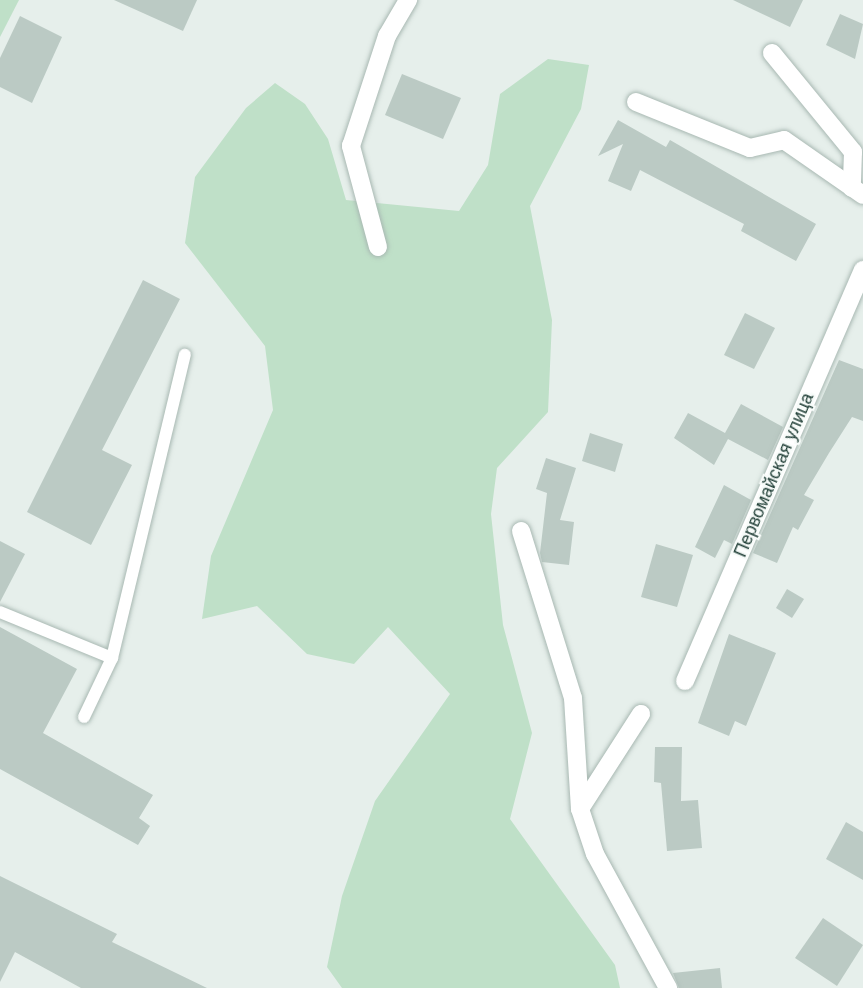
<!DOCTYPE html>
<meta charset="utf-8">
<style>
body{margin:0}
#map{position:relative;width:863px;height:988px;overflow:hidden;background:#e6efeb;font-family:Helvetica,sans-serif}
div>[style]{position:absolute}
.green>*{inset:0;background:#bfe0c8}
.building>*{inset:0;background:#bbcac4}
.roads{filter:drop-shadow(0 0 2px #a8b8b2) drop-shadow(0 0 2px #a8b8b2)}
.lane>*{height:12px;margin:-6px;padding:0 6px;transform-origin:6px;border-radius:6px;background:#fff}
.street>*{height:18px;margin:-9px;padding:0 9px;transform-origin:9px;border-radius:9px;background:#fff}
span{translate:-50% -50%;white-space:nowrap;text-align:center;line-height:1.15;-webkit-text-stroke:4.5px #f7fbf9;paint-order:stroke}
.street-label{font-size:18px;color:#24423a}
</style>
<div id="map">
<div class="green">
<i style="clip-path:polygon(0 0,19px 0,0 37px)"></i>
<i style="clip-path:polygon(548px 59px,589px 65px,581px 109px,530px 206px,552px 320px,548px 412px,497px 468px,491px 514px,503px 625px,532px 733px,510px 819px,615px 965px,620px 988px,342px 988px,327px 967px,342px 896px,375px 801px,450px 694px,388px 627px,354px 664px,307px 654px,257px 606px,202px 619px,211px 556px,273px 410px,265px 346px,185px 243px,195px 177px,246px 108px,275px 83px,305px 104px,328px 139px,346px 200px,459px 211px,488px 165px,500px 94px)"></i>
</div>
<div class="building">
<i style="clip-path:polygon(114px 0,197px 0,183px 31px)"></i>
<i style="clip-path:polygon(733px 0,803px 0,790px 27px)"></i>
<i style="clip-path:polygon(840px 14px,863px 24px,855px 59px,826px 45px)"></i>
<i style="clip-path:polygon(20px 16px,62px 37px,32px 103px,0 87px,0 58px)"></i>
<i style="clip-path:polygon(402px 74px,461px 98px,443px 139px,385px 115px)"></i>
<i style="clip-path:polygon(618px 120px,666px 147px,670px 140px,816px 224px,796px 261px,741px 231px,744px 224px,640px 170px,631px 191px,608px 181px,623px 144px,598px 156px)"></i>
<i style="clip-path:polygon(143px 280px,180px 299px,102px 450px,132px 465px,91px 545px,27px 512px)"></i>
<i style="clip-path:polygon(745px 313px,775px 328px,754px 369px,724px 355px)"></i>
<i style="clip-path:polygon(839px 360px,863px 369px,863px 421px,852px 417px,829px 453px,804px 495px,814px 500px,798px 530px,793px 527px,777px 563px,753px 553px)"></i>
<i style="clip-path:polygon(741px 404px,783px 427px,768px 460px,728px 439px,714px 465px,674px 438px,688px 413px,725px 433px)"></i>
<i style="clip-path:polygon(590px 433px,623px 444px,615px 472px,582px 461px)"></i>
<i style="clip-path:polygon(546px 458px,576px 468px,560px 520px,574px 522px,569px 565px,542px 562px,540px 553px,547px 493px,536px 489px)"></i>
<i style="clip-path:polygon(724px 485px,751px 500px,732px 544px,724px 540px,715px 558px,695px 547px)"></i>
<i style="clip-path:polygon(0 541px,25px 554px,0 602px)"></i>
<i style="clip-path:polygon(656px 544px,693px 555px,677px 607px,641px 597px)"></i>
<i style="clip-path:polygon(787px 589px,804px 599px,792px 618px,776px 608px)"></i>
<i style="clip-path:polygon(0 627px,77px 669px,43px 733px,153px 795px,139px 818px,150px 826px,138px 845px,0 769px)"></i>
<i style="clip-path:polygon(729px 634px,776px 653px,746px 726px,735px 721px,729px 736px,698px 723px)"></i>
<i style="clip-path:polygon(655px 747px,682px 747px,681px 801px,698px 800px,702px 848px,667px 851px,661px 783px,654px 782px)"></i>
<i style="clip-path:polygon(846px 822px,863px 832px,863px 880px,826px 859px)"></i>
<i style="clip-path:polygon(0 876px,117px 934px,112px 942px,207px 988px,81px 988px,15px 952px,0 982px)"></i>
<i style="clip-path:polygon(823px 918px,863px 945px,837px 986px,795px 958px)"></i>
<i style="clip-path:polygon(720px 968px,722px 988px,679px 988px,673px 973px)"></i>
</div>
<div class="roads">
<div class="lane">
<i style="left:0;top:612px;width:121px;rotate:22.3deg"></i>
<i style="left:112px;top:658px;width:312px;rotate:-76.5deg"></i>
<i style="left:84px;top:717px;width:65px;rotate:-64.6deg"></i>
</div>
<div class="street">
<i style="left:772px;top:53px;width:128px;rotate:50.7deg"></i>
<i style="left:853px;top:152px;width:36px;rotate:92deg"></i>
<i style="left:636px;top:102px;width:123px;rotate:22deg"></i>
<i style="left:750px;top:148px;width:35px;rotate:-13deg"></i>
<i style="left:784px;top:140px;width:96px;rotate:34.8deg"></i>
<i style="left:378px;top:247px;width:105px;rotate:-105deg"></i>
<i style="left:351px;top:146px;width:116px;rotate:-71.9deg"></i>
<i style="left:387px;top:36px;width:42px;rotate:-59.7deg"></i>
<i style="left:521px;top:531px;width:175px;rotate:72.7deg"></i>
<i style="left:573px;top:698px;width:111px;rotate:86.4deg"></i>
<i style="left:580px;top:809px;width:47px;rotate:71.6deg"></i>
<i style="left:595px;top:854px;width:153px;rotate:61.4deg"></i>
<i style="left:685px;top:681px;width:448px;rotate:-66.6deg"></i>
<i style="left:580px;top:809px;width:113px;rotate:-57.3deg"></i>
</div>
</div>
<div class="street-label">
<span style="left:774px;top:475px;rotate:-67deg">Первомайская улица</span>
</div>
</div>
